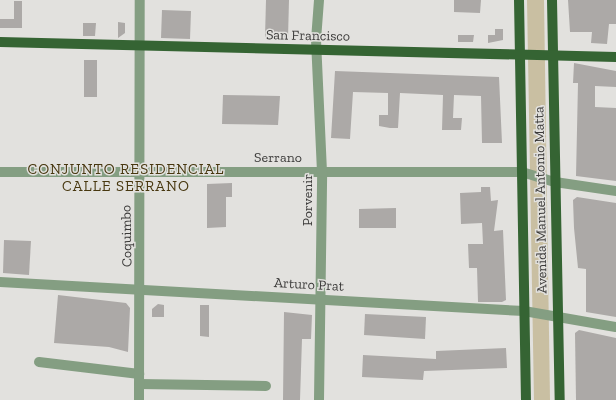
<!DOCTYPE html>
<style>
body{margin:0}
#map{position:relative;width:616px;height:400px;overflow:hidden;background:#e2e1de;font-family:"Zilla Slab",serif}
div>[style]{position:absolute}
.green>*{inset:0;background:#c9bfa2}
.building>*{inset:0;background:#aca9a7}
.minor>*{height:10px;margin:-5px;padding:0 5px;transform-origin:5px;border-radius:5px;background:#849e82}
.major>*{height:10px;margin:-5px;padding:0 5px;transform-origin:5px;border-radius:5px;background:#356433}
span{translate:-50% -50%;white-space:nowrap;text-align:center;line-height:1.15;-webkit-text-stroke:3px #e2e1de;paint-order:stroke}
.street-label{font-size:14px;color:#3b3a39}
.neighbourhood-label{font-size:15px;color:#47370f;letter-spacing:1px}
</style>
<div id="map">
<div class="green">
<i style="clip-path:polygon(527px 0,544px 0,550px 400px,534px 400px)"></i>
</div>
<div class="building">
<i style="clip-path:polygon(266px 0,289px 0,288px 38px,265px 37px)"></i>
<i style="clip-path:polygon(454px 0,481px 0,480px 13px,454px 12px)"></i>
<i style="clip-path:polygon(568px 0,616px 0,616px 24px,609px 24px,607px 44px,591px 43px,592px 32px,570px 32px)"></i>
<i style="clip-path:polygon(14px 1px,22px 1px,22px 28px,0 28px,0 19px,14px 19px)"></i>
<i style="clip-path:polygon(162px 10px,191px 11px,190px 39px,161px 38px)"></i>
<i style="clip-path:polygon(118px 22px,125px 23px,125px 33px,118px 38px)"></i>
<i style="clip-path:polygon(83px 23px,96px 23px,95px 36px,83px 36px)"></i>
<i style="clip-path:polygon(495px 29px,503px 29px,503px 40px,488px 43px,488px 35px,495px 35px)"></i>
<i style="clip-path:polygon(458px 35px,474px 35px,473px 42px,458px 42px)"></i>
<i style="clip-path:polygon(84px 60px,97px 60px,97px 97px,84px 97px)"></i>
<i style="clip-path:polygon(574px 63px,616px 71px,616px 87px,595px 86px,595px 107px,616px 108px,616px 181px,576px 176px,578px 83px,573px 83px)"></i>
<i style="clip-path:polygon(335px 71px,499px 77px,502px 143px,482px 143px,481px 96px,454px 95px,453px 118px,462px 118px,461px 130px,442px 130px,443px 95px,400px 93px,398px 128px,390px 128px,379px 126px,379px 115px,388px 115px,388px 93px,353px 92px,350px 139px,331px 138px)"></i>
<i style="clip-path:polygon(223px 95px,280px 96px,278px 125px,222px 124px)"></i>
<i style="clip-path:polygon(232px 183px,232px 197px,226px 197px,226px 227px,207px 228px,207px 184px)"></i>
<i style="clip-path:polygon(481px 187px,490px 187px,491px 201px,498px 200px,494px 231px,503px 230px,506px 300px,502px 302px,478px 302px,477px 268px,469px 268px,468px 244px,483px 244px,482px 223px,461px 224px,460px 193px,481px 192px)"></i>
<i style="clip-path:polygon(577px 197px,616px 203px,616px 317px,586px 312px,586px 269px,578px 268px,574px 228px,573px 200px)"></i>
<i style="clip-path:polygon(396px 208px,396px 228px,359px 228px,359px 209px)"></i>
<i style="clip-path:polygon(4px 240px,31px 241px,29px 275px,3px 273px)"></i>
<i style="clip-path:polygon(58px 295px,126px 303px,130px 308px,128px 352px,109px 347px,54px 343px)"></i>
<i style="clip-path:polygon(158px 304px,164px 305px,164px 317px,152px 317px,152px 309px)"></i>
<i style="clip-path:polygon(200px 305px,209px 305px,209px 337px,200px 336px)"></i>
<i style="clip-path:polygon(284px 312px,312px 315px,311px 339px,302px 339px,300px 400px,283px 400px)"></i>
<i style="clip-path:polygon(365px 314px,426px 317px,425px 339px,364px 335px)"></i>
<i style="clip-path:polygon(579px 330px,616px 338px,616px 400px,576px 400px,575px 333px)"></i>
<i style="clip-path:polygon(506px 348px,507px 368px,424px 371px,423px 380px,362px 377px,363px 355px,436px 359px,436px 351px)"></i>
</div>
<div class="minor">
<i style="left:0;top:172px;width:522px"></i>
<i style="left:522px;top:172px;width:34px;rotate:17deg"></i>
<i style="left:555px;top:182px;width:62px;rotate:8.4deg"></i>
<i style="left:0;top:282px;width:525px;rotate:3.17deg"></i>
<i style="left:524px;top:311px;width:93px;rotate:9.9deg"></i>
<i style="left:39px;top:362px;width:101px;rotate:6.8deg"></i>
<i style="left:139px;top:384px;width:127px;rotate:0.9deg"></i>
<i style="left:139px;top:400px;width:400px;rotate:-89.9deg"></i>
<i style="left:319px;top:400px;width:228px;rotate:-89.2deg"></i>
<i style="left:322px;top:172px;width:132px;rotate:-92.6deg"></i>
<i style="left:316px;top:40px;width:40px;rotate:-85.7deg"></i>
</div>
<div class="major">
<i style="left:519px;top:0;width:400px;rotate:89deg"></i>
<i style="left:552px;top:0;width:400px;rotate:88.9deg"></i>
<i style="left:0;top:42px;width:616px;rotate:1.39deg"></i>
</div>
<div class="street-label">
<span style="left:308px;top:36px;rotate:1deg">San Francisco</span>
<span style="left:278px;top:158px">Serrano</span>
<span style="left:308px;top:200px;rotate:-90deg">Porvenir</span>
<span style="left:541px;top:200px;rotate:-91deg">Avenida Manuel Antonio Matta</span>
<span style="left:127px;top:236px;rotate:-91deg">Coquimbo</span>
<span style="left:309px;top:285px;rotate:3deg">Arturo Prat</span>
</div>
<div class="neighbourhood-label">
<span style="left:126px;top:178px">CONJUNTO RESIDENCIAL<br>CALLE SERRANO</span>
</div>
</div>
